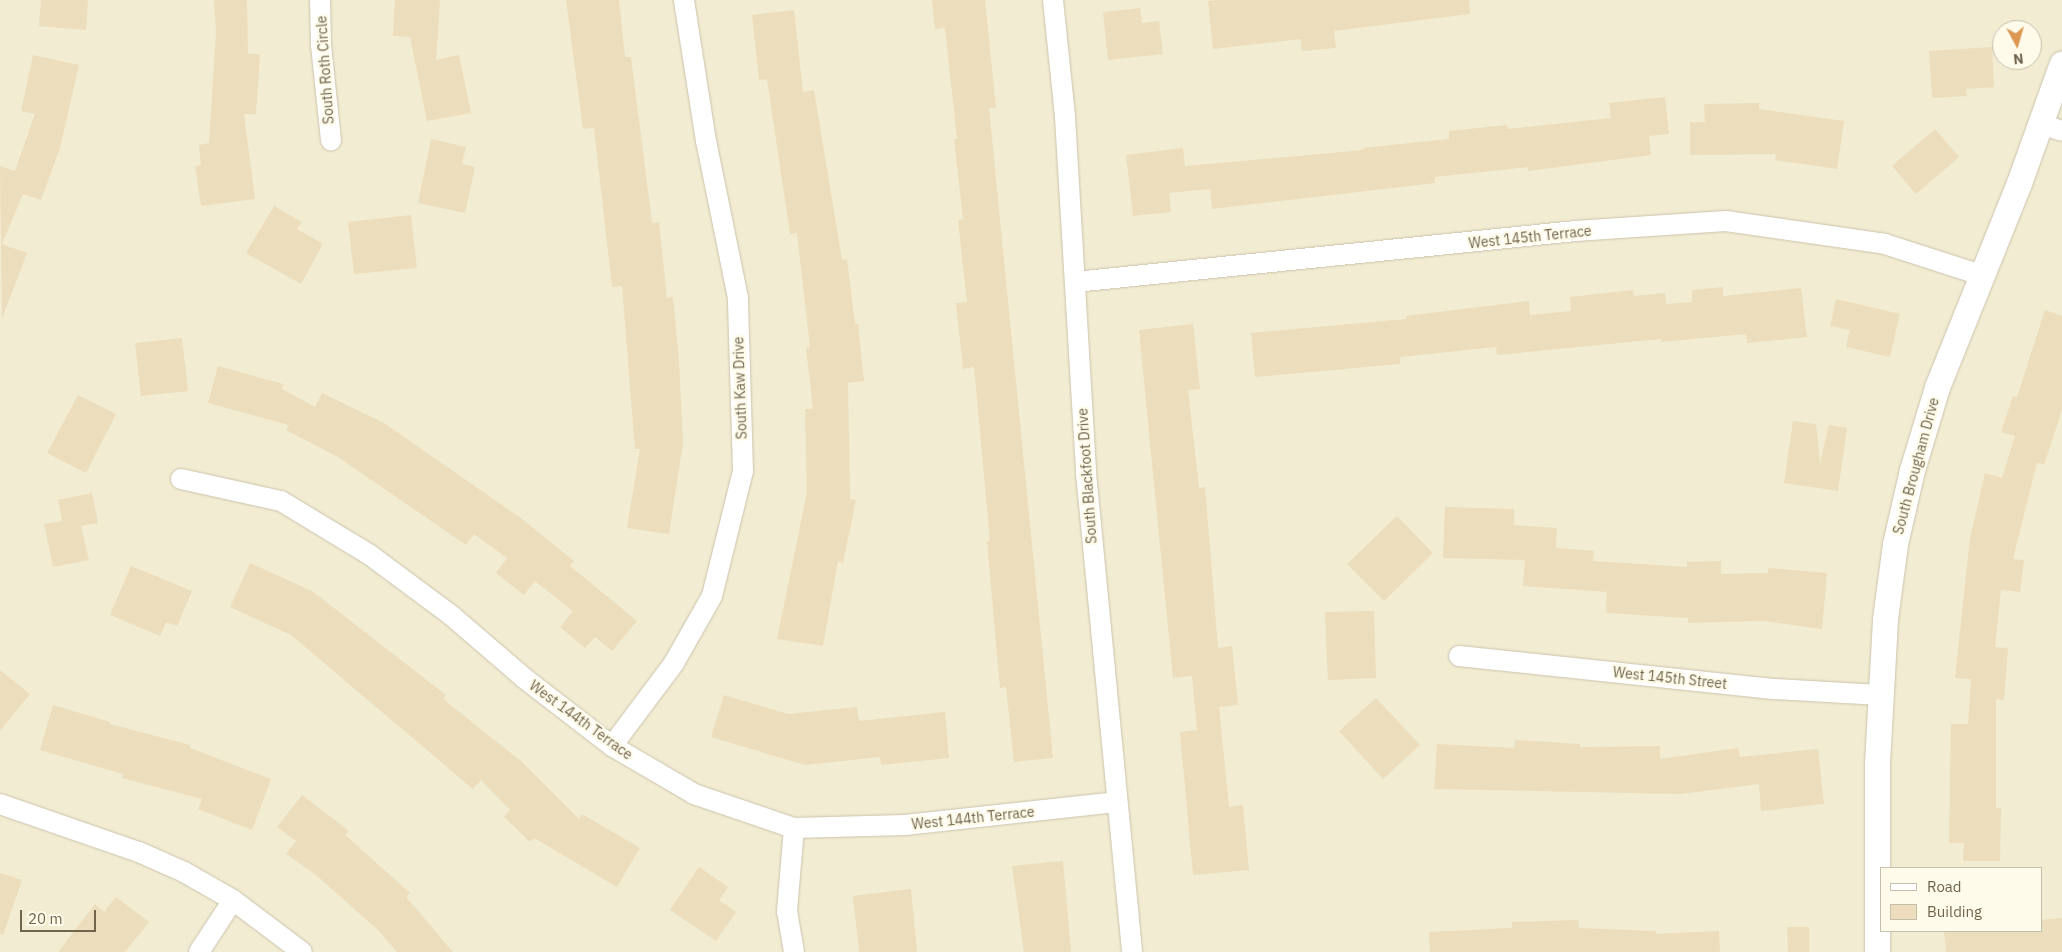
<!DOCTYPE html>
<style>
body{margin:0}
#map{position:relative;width:2062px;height:952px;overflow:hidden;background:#faf8e4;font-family:"IBM Plex Sans",sans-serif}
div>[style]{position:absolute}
.residential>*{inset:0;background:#f2ecd3}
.building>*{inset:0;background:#ecddbc}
.roads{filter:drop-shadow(0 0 1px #cbc3ac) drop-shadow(0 0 1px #cbc3ac)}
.minor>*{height:20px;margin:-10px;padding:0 10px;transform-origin:10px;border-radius:10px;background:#fff}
.tertiary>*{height:25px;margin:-12.5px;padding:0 12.5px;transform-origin:12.5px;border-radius:12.5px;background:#fff}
span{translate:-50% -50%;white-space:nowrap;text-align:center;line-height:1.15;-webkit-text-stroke:4.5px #fefbea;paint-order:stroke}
.street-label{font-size:14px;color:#71644c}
.legend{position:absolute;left:1880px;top:867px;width:162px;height:65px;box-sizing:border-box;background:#fefbea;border:1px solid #c6bfab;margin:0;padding:6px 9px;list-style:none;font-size:15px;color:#71644c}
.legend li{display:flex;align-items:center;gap:10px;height:25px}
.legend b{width:25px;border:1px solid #c6bfab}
.north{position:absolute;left:1992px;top:20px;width:50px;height:50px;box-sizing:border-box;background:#fefbea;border:1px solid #c6bfab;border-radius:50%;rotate:174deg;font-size:14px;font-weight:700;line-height:20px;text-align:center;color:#71644c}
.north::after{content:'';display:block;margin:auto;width:18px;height:22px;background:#dc9852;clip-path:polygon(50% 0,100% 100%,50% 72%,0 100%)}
.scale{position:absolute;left:20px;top:910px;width:76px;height:22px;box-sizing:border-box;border:2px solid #71644c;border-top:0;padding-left:6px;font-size:15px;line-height:18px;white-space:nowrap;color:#71644c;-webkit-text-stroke:4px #fefbea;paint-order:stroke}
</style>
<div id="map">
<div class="residential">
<i style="clip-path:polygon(evenodd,0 0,2062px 0,2062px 952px,0 952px,0 0,2002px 30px,2032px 30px,2032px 60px,2002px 60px,2002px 30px,0 0,1881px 868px,2041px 868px,2041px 931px,1881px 931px,1881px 868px)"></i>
</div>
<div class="building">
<i style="clip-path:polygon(41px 0,88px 0,86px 30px,39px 26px)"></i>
<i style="clip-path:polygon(214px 0,247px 0,248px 54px,260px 54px,256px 114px,244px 114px,255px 199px,201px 206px,195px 166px,201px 165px,199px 145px,209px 143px,216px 32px)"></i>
<i style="clip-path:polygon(395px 0,440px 0,436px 60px,459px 55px,471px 113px,427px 121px,410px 37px,393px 36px)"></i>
<i style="clip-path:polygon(566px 0,619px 0,625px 57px,631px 57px,652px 223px,659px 222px,667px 298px,673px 297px,679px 361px,683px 443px,669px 534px,627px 528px,640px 449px,635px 449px,622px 286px,612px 287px,594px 128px,583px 129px)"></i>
<i style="clip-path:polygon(932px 0,985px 0,996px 108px,989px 108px,1053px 758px,1014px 762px,1006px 687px,1000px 688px,987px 541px,990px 541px,974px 367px,963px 369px,956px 303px,967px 302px,958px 220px,963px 219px,954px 139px,957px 139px,945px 28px,935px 29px)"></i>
<i style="clip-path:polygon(1220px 0,1469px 0,1470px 14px,1334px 31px,1336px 48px,1302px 51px,1301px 39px,1213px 49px,1208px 1px)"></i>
<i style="clip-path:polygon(1140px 8px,1142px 23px,1159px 21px,1163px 54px,1108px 60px,1103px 12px)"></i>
<i style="clip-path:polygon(794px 10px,803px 92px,814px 90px,842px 260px,847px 259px,855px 324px,858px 324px,864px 381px,848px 383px,850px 499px,856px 500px,843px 563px,838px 561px,823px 646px,777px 639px,807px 492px,805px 409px,813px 409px,806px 348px,810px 347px,797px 233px,790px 234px,767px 79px,759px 80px,752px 15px)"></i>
<i style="clip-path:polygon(1992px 47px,1994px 87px,1966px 89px,1967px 96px,1932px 98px,1929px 51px)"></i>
<i style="clip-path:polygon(33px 55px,79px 65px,60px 148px,41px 200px,23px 194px,2px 244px,27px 253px,2px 319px,0 166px,15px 171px,35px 114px,21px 111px)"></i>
<i style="clip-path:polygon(1665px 97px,1669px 134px,1649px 136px,1651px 155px,1528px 171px,1528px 167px,1435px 177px,1435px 183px,1212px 209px,1210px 189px,1169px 193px,1171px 212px,1133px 216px,1126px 155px,1183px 148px,1185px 166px,1364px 150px,1363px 148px,1449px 139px,1449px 131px,1507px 125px,1508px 129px,1611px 118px,1609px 103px)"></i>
<i style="clip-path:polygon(1759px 103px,1759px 109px,1844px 121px,1837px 169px,1775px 160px,1776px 154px,1690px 155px,1690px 122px,1705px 122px,1704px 104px)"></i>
<i style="clip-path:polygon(1935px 129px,1959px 157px,1916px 194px,1892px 166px)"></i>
<i style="clip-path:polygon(431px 139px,466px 147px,462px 164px,475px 167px,465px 213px,418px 203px)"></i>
<i style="clip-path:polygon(274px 206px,302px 222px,297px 229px,323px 244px,301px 284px,246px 253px)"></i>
<i style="clip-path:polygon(411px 215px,417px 268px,354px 274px,348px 222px)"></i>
<i style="clip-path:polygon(1723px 287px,1723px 296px,1801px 288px,1807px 337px,1747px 343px,1746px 334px,1661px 342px,1661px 339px,1497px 355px,1496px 347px,1400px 357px,1400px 364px,1255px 377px,1251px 333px,1406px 319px,1406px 316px,1529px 301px,1530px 315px,1571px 311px,1570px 297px,1633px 290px,1634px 296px,1665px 293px,1666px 304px,1692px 302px,1692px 290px)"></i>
<i style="clip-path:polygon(1836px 299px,1900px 314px,1890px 357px,1846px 347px,1850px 330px,1830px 326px)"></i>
<i style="clip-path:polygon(2045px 310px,2062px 316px,2062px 410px,2044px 465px,2037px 462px,2013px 559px,2024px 560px,2020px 592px,2001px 590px,1995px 647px,2008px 648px,2004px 700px,1996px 699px,1996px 808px,2001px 808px,2000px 861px,1963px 861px,1964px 843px,1949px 843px,1951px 724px,1968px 724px,1971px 679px,1955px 678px,1970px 538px,1985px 473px,2002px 478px,2015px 436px,2001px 432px,2013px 396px,2017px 397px)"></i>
<i style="clip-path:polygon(1193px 324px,1200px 389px,1188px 390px,1199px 488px,1205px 487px,1218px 648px,1232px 646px,1238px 705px,1219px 707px,1229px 807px,1243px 805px,1249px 870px,1193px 875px,1180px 732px,1197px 730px,1192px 676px,1173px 678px,1139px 330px)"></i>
<i style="clip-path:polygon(182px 338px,188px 391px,141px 396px,135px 343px)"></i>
<i style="clip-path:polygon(218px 366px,283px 384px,282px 389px,315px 407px,322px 393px,384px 423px,522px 519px,574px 561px,570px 566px,637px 621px,612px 651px,595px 637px,585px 648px,560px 627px,573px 611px,535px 581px,524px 595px,496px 573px,507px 558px,474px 534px,466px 545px,338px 457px,286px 430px,289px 425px,208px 403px)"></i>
<i style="clip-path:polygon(78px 395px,116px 414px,86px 473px,47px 453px)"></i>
<i style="clip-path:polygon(1793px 421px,1816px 424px,1820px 464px,1829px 425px,1847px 428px,1838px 491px,1784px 483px)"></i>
<i style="clip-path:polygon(92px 493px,98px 523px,81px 526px,89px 560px,53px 567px,44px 524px,62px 521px,58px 500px)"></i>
<i style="clip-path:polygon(1445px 507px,1514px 509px,1514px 525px,1557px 528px,1556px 548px,1594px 551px,1593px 561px,1687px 567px,1687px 562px,1721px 561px,1721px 574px,1768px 573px,1768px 568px,1827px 573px,1822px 629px,1763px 621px,1688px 623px,1688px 618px,1606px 613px,1607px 592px,1523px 586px,1525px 560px,1443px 558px)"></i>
<i style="clip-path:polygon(1397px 516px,1433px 553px,1384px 601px,1347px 564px)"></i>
<i style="clip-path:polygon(250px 563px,312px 591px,446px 695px,443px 699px,522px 762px,579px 819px,582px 814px,640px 848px,617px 887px,534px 838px,530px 842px,504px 817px,510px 810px,481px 780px,473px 789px,291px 635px,230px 607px)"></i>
<i style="clip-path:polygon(131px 566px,192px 591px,177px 626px,166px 622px,160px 636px,110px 615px)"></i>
<i style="clip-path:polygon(1374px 611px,1376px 678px,1328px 680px,1325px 612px)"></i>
<i style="clip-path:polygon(0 670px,30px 694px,0 731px)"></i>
<i style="clip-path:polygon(724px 695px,788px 714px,857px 707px,859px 721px,945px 712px,949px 758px,881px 765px,880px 757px,805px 765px,711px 737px)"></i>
<i style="clip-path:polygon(1376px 698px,1420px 745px,1383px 779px,1339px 731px)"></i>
<i style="clip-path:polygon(53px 705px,110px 722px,110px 724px,190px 745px,190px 748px,271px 779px,252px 830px,198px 809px,202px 799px,122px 778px,123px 774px,40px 750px)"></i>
<i style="clip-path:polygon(1515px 740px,1580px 744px,1580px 747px,1660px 746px,1660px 759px,1738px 748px,1740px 757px,1818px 749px,1824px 804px,1761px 811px,1759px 784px,1681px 794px,1434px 789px,1437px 744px,1514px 748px)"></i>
<i style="clip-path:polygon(302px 795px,349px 831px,345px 835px,410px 893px,406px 897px,453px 952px,397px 952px,378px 930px,315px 874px,286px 854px,296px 841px,277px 827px)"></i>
<i style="clip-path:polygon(1063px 861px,1071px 952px,1024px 952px,1012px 866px)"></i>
<i style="clip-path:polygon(699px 867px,728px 887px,719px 900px,736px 912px,716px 941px,670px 910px)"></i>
<i style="clip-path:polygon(0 873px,22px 880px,3px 935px,0 934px)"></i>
<i style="clip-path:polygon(911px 889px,917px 952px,859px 952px,853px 896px)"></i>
<i style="clip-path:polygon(116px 897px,149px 922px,125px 952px,58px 952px,95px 904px,104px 912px)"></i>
<i style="clip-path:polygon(2062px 918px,2062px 952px,1946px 952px,1944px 931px,2041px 931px,2041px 920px)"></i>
<i style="clip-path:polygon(1578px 920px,1579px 928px,1656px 931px,1656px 934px,1719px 931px,1720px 952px,1430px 952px,1429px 932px,1512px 928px,1512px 922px)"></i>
<i style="clip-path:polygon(1787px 927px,1809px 927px,1809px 952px,1788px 952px)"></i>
</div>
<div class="roads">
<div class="minor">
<i style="left:320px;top:0;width:45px;rotate:88.7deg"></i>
<i style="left:321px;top:45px;width:96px;rotate:84deg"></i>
<i style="left:1053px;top:0;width:118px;rotate:84.1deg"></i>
<i style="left:1065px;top:117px;width:357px;rotate:86.6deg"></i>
<i style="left:1086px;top:473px;width:481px;rotate:84.5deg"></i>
<i style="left:2041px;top:124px;width:22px;rotate:18deg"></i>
<i style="left:1075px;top:282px;width:503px;rotate:-5.82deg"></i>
<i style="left:1575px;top:231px;width:151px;rotate:-3.8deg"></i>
<i style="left:1726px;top:221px;width:161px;rotate:8.2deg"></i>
<i style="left:1885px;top:244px;width:101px;rotate:17.9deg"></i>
<i style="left:181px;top:479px;width:102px;rotate:12.4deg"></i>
<i style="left:281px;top:501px;width:104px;rotate:31.2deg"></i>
<i style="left:370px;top:555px;width:102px;rotate:36.6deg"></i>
<i style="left:452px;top:616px;width:95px;rotate:40.7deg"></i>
<i style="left:524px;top:678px;width:111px;rotate:37.7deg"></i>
<i style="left:612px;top:746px;width:95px;rotate:30.3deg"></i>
<i style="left:694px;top:794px;width:106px;rotate:18.8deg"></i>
<i style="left:794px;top:828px;width:111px;rotate:-1.5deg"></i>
<i style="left:905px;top:825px;width:212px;rotate:-6.2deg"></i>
<i style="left:1459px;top:656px;width:318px;rotate:6deg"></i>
<i style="left:1775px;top:689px;width:106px;rotate:3.2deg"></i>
<i style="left:612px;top:746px;width:104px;rotate:-53.2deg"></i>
<i style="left:674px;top:663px;width:77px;rotate:-60.4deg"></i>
<i style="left:712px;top:596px;width:129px;rotate:-76.1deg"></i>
<i style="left:743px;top:471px;width:173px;rotate:-91.7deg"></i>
<i style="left:738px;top:298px;width:160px;rotate:-101.5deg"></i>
<i style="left:706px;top:141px;width:143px;rotate:-98.9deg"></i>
<i style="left:0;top:804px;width:147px;rotate:19.1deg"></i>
<i style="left:139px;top:852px;width:49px;rotate:24deg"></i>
<i style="left:184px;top:872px;width:56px;rotate:29.7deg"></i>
<i style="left:233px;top:900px;width:86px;rotate:37deg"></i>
<i style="left:199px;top:952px;width:62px;rotate:-56.8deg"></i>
<i style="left:794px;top:952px;width:42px;rotate:-99.7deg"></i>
<i style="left:787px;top:911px;width:83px;rotate:-85.2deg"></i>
</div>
<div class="tertiary">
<i style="left:1877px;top:952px;width:189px;rotate:-90deg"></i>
<i style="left:1877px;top:763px;width:144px;rotate:-86.8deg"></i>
<i style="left:1885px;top:619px;width:76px;rotate:-82.4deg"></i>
<i style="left:1895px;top:544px;width:76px;rotate:-77.1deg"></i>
<i style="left:1912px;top:470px;width:87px;rotate:-73.2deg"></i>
<i style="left:1937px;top:387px;width:220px;rotate:-68.1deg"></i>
<i style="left:2019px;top:183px;width:127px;rotate:-70.3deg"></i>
</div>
</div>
<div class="street-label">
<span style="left:325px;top:70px;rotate:-94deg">South Roth Circle</span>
<span style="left:1530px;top:237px;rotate:-6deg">West 145th Terrace</span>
<span style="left:740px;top:388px;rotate:-92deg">South Kaw Drive</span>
<span style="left:1916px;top:466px;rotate:-75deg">South Brougham Drive</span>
<span style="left:1087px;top:476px;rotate:-94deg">South Blackfoot Drive</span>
<span style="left:1670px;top:678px;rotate:6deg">West 145th Street</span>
<span style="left:581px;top:720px;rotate:36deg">West 144th Terrace</span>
<span style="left:973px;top:818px;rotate:-6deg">West 144th Terrace</span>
</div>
<ul class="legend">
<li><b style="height:6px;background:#fff"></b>Road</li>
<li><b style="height:14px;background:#ecddbc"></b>Building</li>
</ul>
<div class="north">N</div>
<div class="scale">20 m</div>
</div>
